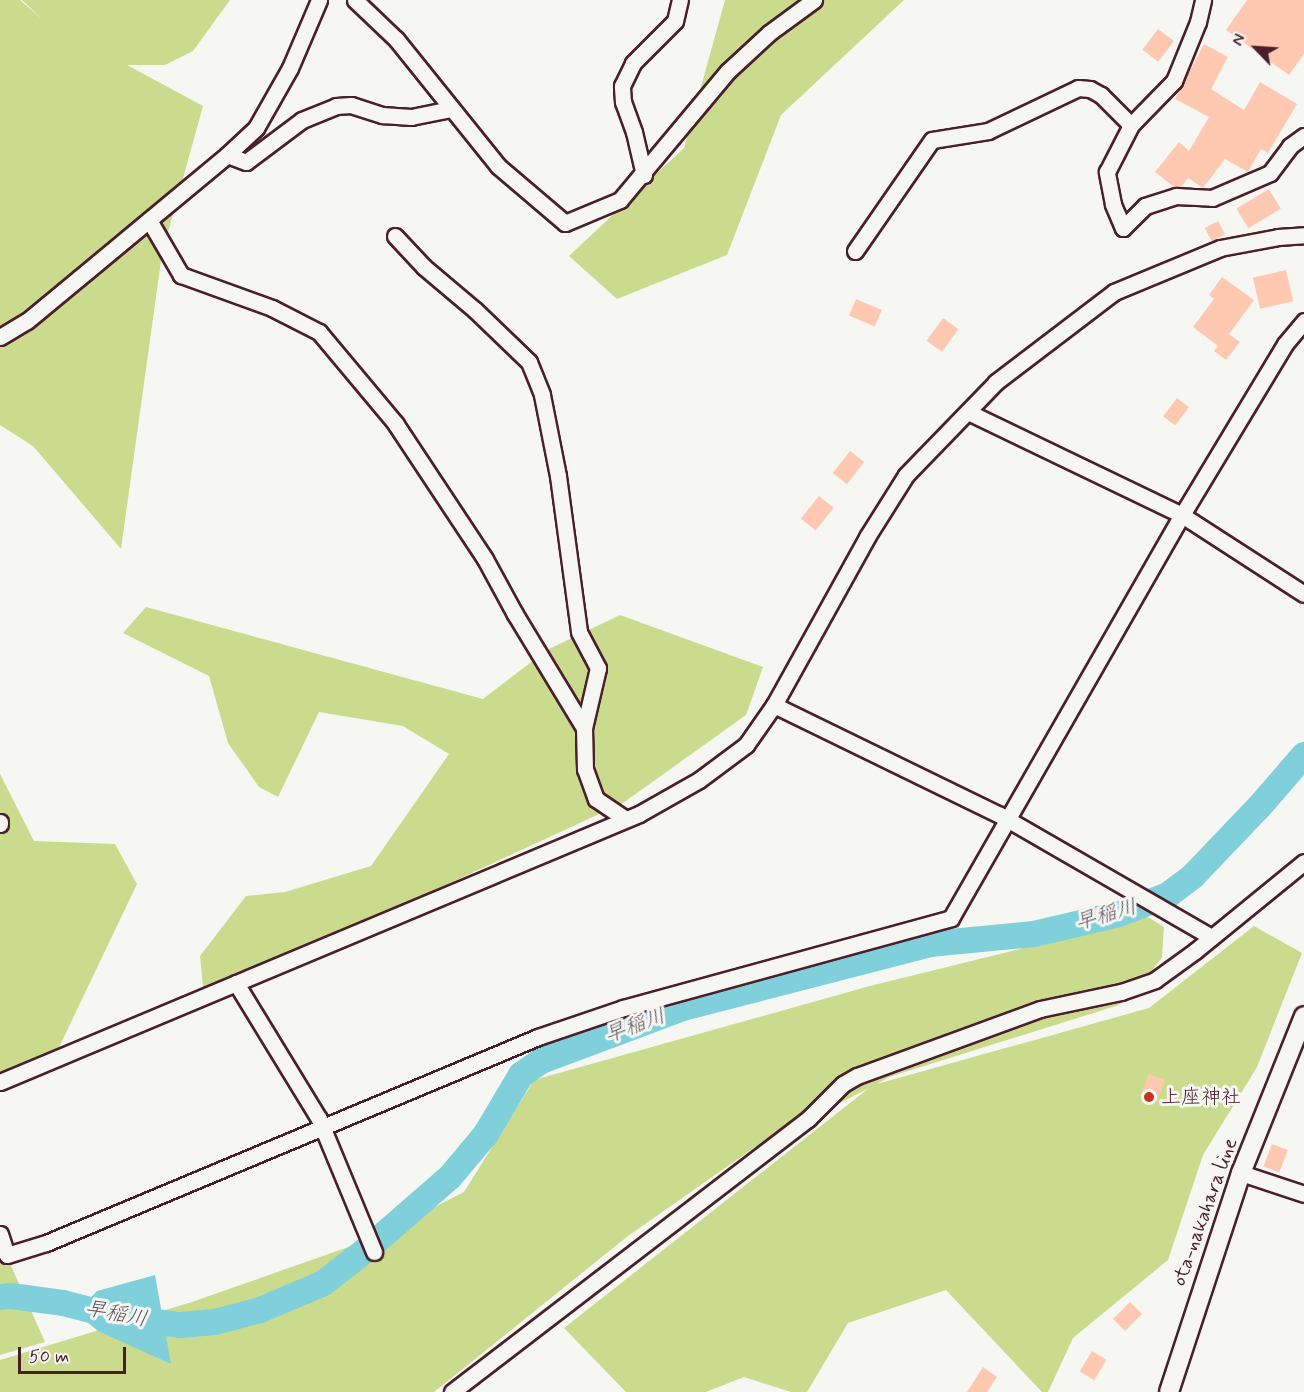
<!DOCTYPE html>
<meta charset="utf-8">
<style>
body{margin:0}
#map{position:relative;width:1304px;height:1392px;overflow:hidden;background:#f6f6f2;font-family:Mynerve,"Klee One",sans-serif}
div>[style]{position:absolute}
.green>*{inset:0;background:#cbdb8e}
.water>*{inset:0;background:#7fd0da}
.river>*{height:26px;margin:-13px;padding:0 13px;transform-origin:13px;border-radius:13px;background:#7fd0da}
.building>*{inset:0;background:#ffc9b1;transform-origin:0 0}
.roads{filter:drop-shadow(2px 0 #4a1f2b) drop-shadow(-2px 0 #4a1f2b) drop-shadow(0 2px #4a1f2b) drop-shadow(0 -2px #4a1f2b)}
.minor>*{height:15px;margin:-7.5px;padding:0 7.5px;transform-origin:7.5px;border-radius:7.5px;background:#f6f6f2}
.major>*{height:18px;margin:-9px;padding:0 9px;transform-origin:9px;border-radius:9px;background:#f6f6f2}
.dots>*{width:16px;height:16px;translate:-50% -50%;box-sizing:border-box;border:3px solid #f6f6f2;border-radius:50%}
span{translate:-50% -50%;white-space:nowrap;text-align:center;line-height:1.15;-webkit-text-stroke:6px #f6f6f2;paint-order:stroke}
.poi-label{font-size:20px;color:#4a1f2b}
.left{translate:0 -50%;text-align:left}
.street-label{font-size:20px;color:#4a1f2b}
.water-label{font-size:21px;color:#5a5460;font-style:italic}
.north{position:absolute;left:1226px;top:18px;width:60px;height:60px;-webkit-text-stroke:4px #f6f6f2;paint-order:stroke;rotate:295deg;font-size:16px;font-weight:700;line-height:24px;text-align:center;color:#4a1f2b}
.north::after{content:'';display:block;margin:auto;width:21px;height:27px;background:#4a1f2b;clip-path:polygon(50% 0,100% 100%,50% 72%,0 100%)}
.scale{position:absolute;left:18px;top:1347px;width:108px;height:27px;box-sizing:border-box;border:3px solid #4a1f2b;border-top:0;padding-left:8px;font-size:18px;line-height:21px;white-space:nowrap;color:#4a1f2b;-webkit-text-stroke:4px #f6f6f2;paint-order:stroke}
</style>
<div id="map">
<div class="green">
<div style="clip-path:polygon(0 0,20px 0,43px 20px,22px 0,230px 0,193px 51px,165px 65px,127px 65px,203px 106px,162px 254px,121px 549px,33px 446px,0 425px)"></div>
<div style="clip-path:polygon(725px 0,904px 0,781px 115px,727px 255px,617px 299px,569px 256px,684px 148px)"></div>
<div style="clip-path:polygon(146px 607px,483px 699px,547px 650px,620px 615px,763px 667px,746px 715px,623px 803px,204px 997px,200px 956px,246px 896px,285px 892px,371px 866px,449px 754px,403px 726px,319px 712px,278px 797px,259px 787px,228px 743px,209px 676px,123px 633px)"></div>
<div style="clip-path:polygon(0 774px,34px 841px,115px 844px,137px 884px,53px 1060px,0 1082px)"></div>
<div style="clip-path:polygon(1127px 904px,1164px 927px,1162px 957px,1145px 981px,1119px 1005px,889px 1077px,877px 1084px,1149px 1008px,1254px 926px,1302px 953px,1257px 1067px,1203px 1155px,1168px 1260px,1073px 1338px,1048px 1392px,1042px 1392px,946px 1290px,848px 1323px,807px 1392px,791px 1392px,744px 1377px,706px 1392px,626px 1392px,564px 1328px,869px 1088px,755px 1147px,628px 1236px,434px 1392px,0 1392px,0 1360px,192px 1302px,374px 1238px,464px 1192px,534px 1080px,870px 986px,1020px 949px)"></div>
<div style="clip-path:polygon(0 1241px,45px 1342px,0 1355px)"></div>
</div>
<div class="water">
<div style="clip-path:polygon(155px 1275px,171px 1364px,98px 1331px,76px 1313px,97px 1291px)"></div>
</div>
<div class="river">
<div style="left:0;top:1297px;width:11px;rotate:-5deg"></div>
<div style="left:11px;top:1296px;width:52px;rotate:7.7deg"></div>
<div style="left:63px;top:1303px;width:57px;rotate:14.3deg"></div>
<div style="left:118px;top:1317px;width:63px;rotate:7.4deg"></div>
<div style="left:180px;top:1325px;width:35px;rotate:-5deg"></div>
<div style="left:215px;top:1322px;width:47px;rotate:-14.9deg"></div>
<div style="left:260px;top:1310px;width:67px;rotate:-22.8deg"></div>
<div style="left:322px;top:1284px;width:56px;rotate:-37.7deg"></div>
<div style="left:366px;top:1250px;width:111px;rotate:-41deg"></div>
<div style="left:450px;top:1177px;width:56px;rotate:-50.1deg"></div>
<div style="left:486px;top:1134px;width:69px;rotate:-59.3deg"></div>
<div style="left:521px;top:1075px;width:24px;rotate:-35deg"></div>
<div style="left:541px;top:1061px;width:152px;rotate:-20.5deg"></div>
<div style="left:683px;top:1008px;width:255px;rotate:-14.5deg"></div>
<div style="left:930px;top:944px;width:104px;rotate:-5.5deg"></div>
<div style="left:1034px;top:934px;width:87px;rotate:-13.2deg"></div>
<div style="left:1119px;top:914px;width:53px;rotate:-21.2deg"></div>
<div style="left:1168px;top:895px;width:31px;rotate:-37deg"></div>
<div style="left:1193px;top:876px;width:95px;rotate:-46.3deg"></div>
<div style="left:1259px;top:807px;width:69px;rotate:-49.1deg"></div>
</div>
<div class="building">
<div style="clip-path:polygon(1247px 0,1304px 0,1304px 54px,1289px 75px,1226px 30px)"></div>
<div style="left:1158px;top:29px;width:20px;height:26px;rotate:37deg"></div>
<div style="clip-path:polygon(1204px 44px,1228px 57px,1211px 89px,1244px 110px,1260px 82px,1297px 104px,1268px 153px,1261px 149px,1248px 172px,1225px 159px,1203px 188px,1188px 178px,1181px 187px,1174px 187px,1155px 172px,1179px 142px,1189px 151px,1209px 117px,1175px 99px)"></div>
<div style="left:1269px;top:189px;width:23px;height:38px;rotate:59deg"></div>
<div style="left:1218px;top:221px;width:15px;height:15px;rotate:62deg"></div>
<div style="left:1286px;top:270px;width:32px;height:34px;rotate:77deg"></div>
<div style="clip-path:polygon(1222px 277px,1254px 300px,1229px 334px,1240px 342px,1226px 360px,1214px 351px,1218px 346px,1193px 327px,1214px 299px,1209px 295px)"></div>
<div style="left:856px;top:299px;width:28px;height:18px;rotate:23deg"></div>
<div style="left:943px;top:318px;width:19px;height:28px;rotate:36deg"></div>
<div style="left:1177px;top:398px;width:15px;height:23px;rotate:37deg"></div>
<div style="left:850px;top:451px;width:18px;height:28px;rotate:38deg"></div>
<div style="left:819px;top:496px;width:19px;height:29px;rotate:39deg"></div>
<div style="left:1149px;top:1074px;width:17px;height:24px;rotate:21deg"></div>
<div style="left:1272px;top:1144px;width:17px;height:24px;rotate:21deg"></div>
<div style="left:1130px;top:1302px;width:17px;height:24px;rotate:45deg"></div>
<div style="left:1092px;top:1351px;width:17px;height:24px;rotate:31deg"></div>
<div style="clip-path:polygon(983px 1367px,997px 1377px,987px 1392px,967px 1392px)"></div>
</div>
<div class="roads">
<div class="minor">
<div style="left:355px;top:0;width:57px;rotate:43.6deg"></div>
<div style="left:396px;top:39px;width:163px;rotate:51.2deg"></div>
<div style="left:498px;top:166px;width:88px;rotate:40.4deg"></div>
<div style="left:565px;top:223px;width:60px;rotate:-22.7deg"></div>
<div style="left:620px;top:200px;width:168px;rotate:-50.1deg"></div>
<div style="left:728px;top:71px;width:56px;rotate:-42.8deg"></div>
<div style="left:769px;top:33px;width:56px;rotate:-36.3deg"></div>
<div style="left:227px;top:155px;width:20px;rotate:20deg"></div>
<div style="left:246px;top:162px;width:70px;rotate:-36.9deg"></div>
<div style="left:302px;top:120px;width:37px;rotate:-22deg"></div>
<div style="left:336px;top:106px;width:15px;rotate:-4deg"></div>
<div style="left:351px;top:105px;width:33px;rotate:18deg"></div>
<div style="left:382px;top:115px;width:29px;rotate:4deg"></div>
<div style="left:411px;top:117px;width:41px;rotate:-11.3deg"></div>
<div style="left:644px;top:175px;width:44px;rotate:-103.1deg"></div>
<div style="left:634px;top:132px;width:32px;rotate:-110deg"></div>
<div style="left:623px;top:102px;width:16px;rotate:-94deg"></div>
<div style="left:622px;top:86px;width:25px;rotate:-64deg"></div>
<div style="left:633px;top:63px;width:59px;rotate:-45deg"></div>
<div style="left:675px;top:21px;width:22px;rotate:-77deg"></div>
<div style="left:149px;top:220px;width:64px;rotate:59.8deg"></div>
<div style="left:181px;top:275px;width:97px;rotate:19.9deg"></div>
<div style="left:272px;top:308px;width:53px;rotate:27.1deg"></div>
<div style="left:319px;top:332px;width:119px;rotate:50.1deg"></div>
<div style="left:395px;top:423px;width:163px;rotate:56.5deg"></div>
<div style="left:485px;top:559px;width:63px;rotate:61.4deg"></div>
<div style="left:515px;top:614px;width:133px;rotate:58.8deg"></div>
<div style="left:1123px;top:228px;width:26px;rotate:-113deg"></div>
<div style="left:1113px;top:204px;width:33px;rotate:-101deg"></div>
<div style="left:1107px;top:172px;width:53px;rotate:-62.9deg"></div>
<div style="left:1131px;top:125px;width:62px;rotate:-45.7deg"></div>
<div style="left:1174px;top:81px;width:64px;rotate:-67.9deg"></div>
<div style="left:1198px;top:22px;width:23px;rotate:-77deg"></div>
<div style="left:1123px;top:228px;width:31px;rotate:-45deg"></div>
<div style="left:1145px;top:206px;width:33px;rotate:-18deg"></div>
<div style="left:1176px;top:196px;width:36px;rotate:3deg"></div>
<div style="left:1212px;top:198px;width:63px;rotate:-23.3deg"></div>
<div style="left:1270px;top:173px;width:34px;rotate:-53deg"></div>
<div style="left:1290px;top:146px;width:17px;rotate:-36deg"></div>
<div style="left:395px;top:236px;width:42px;rotate:46.9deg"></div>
<div style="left:424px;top:267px;width:67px;rotate:40.1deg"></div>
<div style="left:475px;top:310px;width:75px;rotate:43.9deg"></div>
<div style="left:529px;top:362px;width:35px;rotate:68deg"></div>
<div style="left:542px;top:395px;width:83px;rotate:78.8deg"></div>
<div style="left:558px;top:476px;width:157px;rotate:82.3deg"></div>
<div style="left:579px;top:632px;width:41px;rotate:62.2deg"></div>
<div style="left:598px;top:668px;width:62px;rotate:103.1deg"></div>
<div style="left:584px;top:728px;width:41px;rotate:88.6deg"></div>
<div style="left:585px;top:769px;width:32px;rotate:70deg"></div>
<div style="left:596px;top:799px;width:34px;rotate:34deg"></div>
<div style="left:855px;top:251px;width:135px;rotate:-55.3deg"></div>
<div style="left:932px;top:140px;width:57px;rotate:-9.1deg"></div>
<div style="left:988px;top:131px;width:100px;rotate:-25.5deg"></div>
<div style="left:1078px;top:88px;width:12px;rotate:5deg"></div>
<div style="left:1090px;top:89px;width:13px;rotate:29deg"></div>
<div style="left:1101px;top:95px;width:42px;rotate:45deg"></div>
<div style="left:0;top:337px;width:31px;rotate:-31deg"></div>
<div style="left:27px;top:321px;width:67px;rotate:-39.6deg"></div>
<div style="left:79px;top:278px;width:192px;rotate:-39.7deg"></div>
<div style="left:227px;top:155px;width:40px;rotate:-43deg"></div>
<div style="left:256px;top:128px;width:69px;rotate:-60.5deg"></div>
<div style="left:290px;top:68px;width:74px;rotate:-66.9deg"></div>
<div style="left:968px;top:412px;width:237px;rotate:25.7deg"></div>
<div style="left:1182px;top:515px;width:145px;rotate:32.9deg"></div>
<div style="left:774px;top:705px;width:251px;rotate:26deg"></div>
<div style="left:1000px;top:815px;width:244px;rotate:30deg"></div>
<div style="left:0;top:822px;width:2px;rotate:90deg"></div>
<div style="left:236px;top:983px;width:159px;rotate:58.6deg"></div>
<div style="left:319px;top:1119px;width:144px;rotate:67.5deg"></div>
<div style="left:0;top:1082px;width:693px;rotate:-22.75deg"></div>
<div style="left:639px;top:814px;width:69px;rotate:-29.5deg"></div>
<div style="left:699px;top:780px;width:59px;rotate:-36.7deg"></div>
<div style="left:746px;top:745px;width:49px;rotate:-55deg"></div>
<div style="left:774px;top:705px;width:192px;rotate:-61deg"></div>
<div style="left:867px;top:537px;width:73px;rotate:-57.8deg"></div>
<div style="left:906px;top:475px;width:129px;rotate:-45.9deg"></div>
<div style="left:996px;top:382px;width:148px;rotate:-37.3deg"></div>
<div style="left:1114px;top:292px;width:115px;rotate:-22.5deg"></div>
<div style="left:1220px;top:248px;width:59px;rotate:-10.7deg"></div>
<div style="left:1278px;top:237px;width:26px;rotate:-4deg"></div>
<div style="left:1241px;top:1173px;width:66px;rotate:18.4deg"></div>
<div style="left:0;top:1234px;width:22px;rotate:72deg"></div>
<div style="left:7px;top:1255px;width:41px;rotate:-17.1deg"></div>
<div style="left:46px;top:1243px;width:533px;rotate:-22.72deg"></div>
<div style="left:538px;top:1037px;width:90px;rotate:-18.8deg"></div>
<div style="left:623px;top:1008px;width:340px;rotate:-15.3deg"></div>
<div style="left:951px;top:918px;width:465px;rotate:-60.2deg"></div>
<div style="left:1182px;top:515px;width:200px;rotate:-58.9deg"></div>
<div style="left:1285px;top:344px;width:30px;rotate:-50deg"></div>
<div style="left:452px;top:1392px;width:449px;rotate:-37.5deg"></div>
<div style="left:808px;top:1119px;width:49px;rotate:-45deg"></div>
<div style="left:843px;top:1084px;width:16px;rotate:-30deg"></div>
<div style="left:857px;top:1076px;width:195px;rotate:-20.1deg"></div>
<div style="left:1040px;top:1009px;width:83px;rotate:-11.9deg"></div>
<div style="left:1121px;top:992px;width:36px;rotate:-19deg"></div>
<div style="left:1155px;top:980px;width:49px;rotate:-35.9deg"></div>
<div style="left:1195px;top:951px;width:141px;rotate:-39.2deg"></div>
</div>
<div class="major">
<div style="left:1169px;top:1392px;width:231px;rotate:-71.8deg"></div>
<div style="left:1241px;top:1173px;width:169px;rotate:-68.1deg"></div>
</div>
</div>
<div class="dots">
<div style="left:1149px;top:1097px;background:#c8321e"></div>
</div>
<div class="poi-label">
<span class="left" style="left:1161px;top:1097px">上座神社</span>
</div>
<div class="street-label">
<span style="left:1205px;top:1212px;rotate:-70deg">ota-nakahara line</span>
</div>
<div class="water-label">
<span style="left:1106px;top:915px;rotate:-16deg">早稲川</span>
<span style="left:635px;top:1026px;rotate:-20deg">早稲川</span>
<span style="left:116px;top:1314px;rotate:11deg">早稲川</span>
</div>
<div class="north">N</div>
<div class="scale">50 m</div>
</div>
